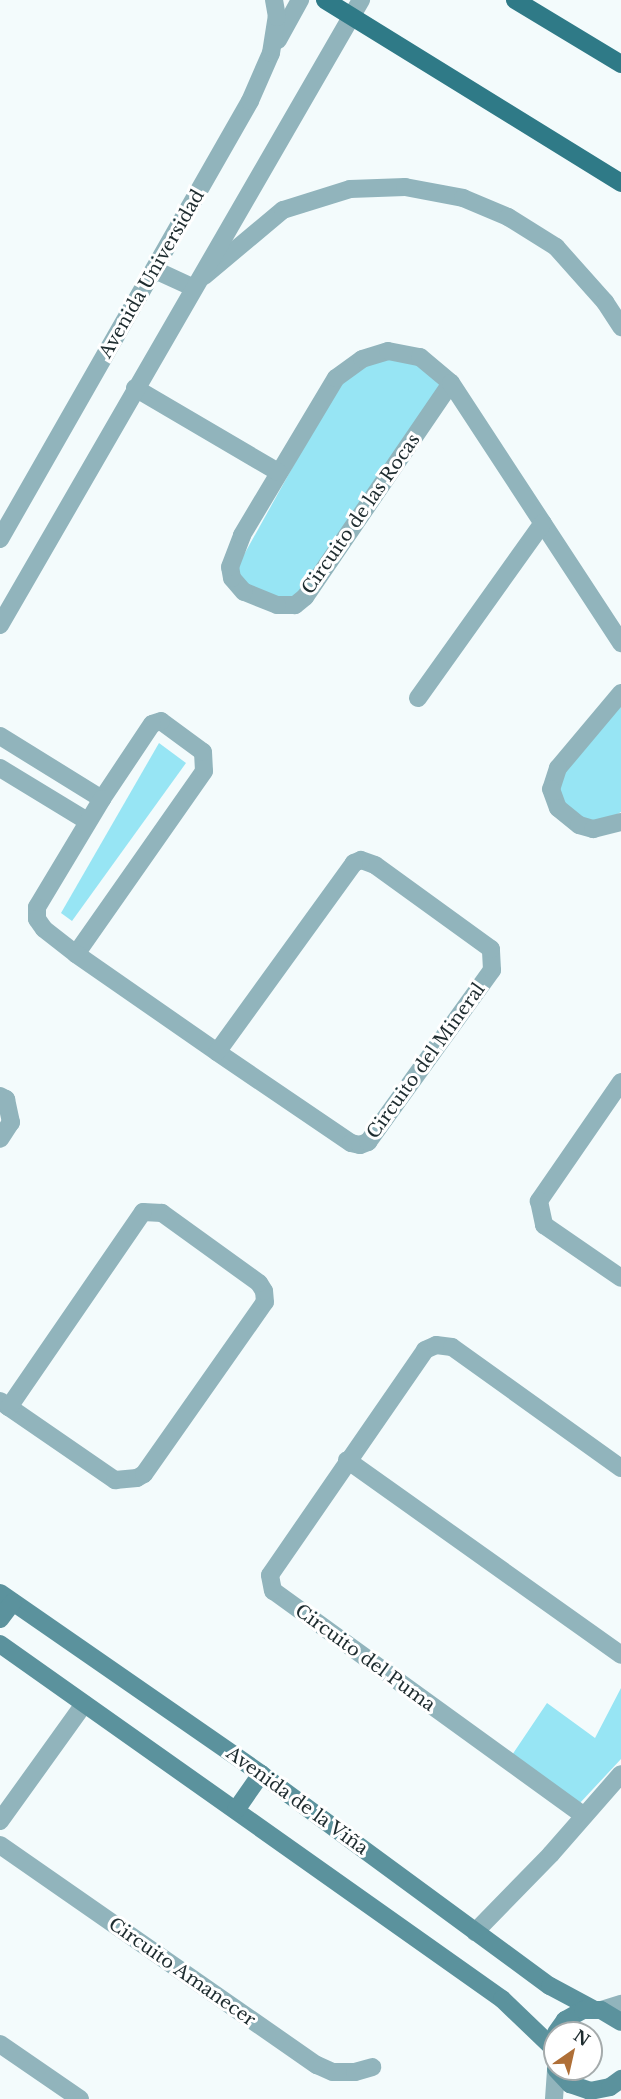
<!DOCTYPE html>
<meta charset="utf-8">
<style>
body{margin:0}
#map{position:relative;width:621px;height:2099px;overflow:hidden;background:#f3fbfc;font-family:"Libre Baskerville",serif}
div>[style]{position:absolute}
.green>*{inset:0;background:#97e5f4}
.street>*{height:18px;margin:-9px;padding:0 9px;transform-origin:9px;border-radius:9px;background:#91b4bc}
.secondary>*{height:18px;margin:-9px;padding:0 9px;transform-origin:9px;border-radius:9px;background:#5b929d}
.primary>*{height:18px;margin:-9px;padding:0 9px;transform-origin:9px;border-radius:9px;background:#2f7a87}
span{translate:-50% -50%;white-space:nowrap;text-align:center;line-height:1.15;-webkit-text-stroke:6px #fff;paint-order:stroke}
.street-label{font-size:18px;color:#1e2c2f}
.north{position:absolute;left:543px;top:2021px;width:60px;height:60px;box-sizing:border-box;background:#fff;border:2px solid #a5abac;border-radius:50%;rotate:34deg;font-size:16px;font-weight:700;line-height:24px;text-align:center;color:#1e2c2f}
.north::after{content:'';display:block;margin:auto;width:21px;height:27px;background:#af6f37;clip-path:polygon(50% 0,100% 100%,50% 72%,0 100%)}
</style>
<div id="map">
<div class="green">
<div style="clip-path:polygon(385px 356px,420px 361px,442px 385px,302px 595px,284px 602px,248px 590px,236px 569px,340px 382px)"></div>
<div style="clip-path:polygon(621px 704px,621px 812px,603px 822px,578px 821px,559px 799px,558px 774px)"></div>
<div style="clip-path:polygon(159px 743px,186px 763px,72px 921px,61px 913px)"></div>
<div style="clip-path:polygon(621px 1688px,621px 1759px,579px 1804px,508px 1761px,547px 1703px,595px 1738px)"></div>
</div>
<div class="street">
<div style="left:278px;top:40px;width:46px;rotate:-61.2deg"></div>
<div style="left:155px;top:270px;width:41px;rotate:24.7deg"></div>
<div style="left:204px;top:276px;width:103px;rotate:-39.9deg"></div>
<div style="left:283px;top:210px;width:70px;rotate:-17.4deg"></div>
<div style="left:350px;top:189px;width:55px;rotate:-2.1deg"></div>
<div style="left:405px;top:187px;width:59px;rotate:10.7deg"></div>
<div style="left:463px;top:198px;width:49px;rotate:22.9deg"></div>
<div style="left:508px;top:217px;width:57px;rotate:32deg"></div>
<div style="left:556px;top:247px;width:74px;rotate:48.3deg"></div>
<div style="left:605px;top:302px;width:30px;rotate:57deg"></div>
<div style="left:451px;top:383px;width:259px;rotate:124.3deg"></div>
<div style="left:305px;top:597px;width:13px;rotate:141deg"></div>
<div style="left:295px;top:605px;width:18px;rotate:180deg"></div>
<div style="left:277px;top:605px;width:35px;rotate:-158deg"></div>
<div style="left:244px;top:592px;width:18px;rotate:-131deg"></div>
<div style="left:232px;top:578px;width:11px;rotate:-100deg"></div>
<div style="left:230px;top:567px;width:34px;rotate:-69deg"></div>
<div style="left:242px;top:535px;width:183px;rotate:-59.1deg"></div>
<div style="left:336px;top:378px;width:32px;rotate:-36deg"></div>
<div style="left:362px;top:359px;width:27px;rotate:-17deg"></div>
<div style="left:388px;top:351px;width:33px;rotate:11deg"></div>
<div style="left:420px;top:357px;width:40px;rotate:40deg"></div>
<div style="left:451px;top:383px;width:311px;rotate:56.8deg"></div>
<div style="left:135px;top:388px;width:166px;rotate:30.4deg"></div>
<div style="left:0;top:539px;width:504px;rotate:-60.28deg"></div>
<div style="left:250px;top:101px;width:52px;rotate:-66.4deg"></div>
<div style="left:271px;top:53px;width:36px;rotate:-81deg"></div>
<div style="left:277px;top:17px;width:17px;rotate:-100deg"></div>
<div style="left:0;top:625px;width:722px;rotate:-59.99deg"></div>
<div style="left:621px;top:693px;width:98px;rotate:130deg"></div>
<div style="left:558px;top:768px;width:22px;rotate:108deg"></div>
<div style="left:551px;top:789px;width:20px;rotate:70deg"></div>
<div style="left:558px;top:808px;width:27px;rotate:39deg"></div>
<div style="left:579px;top:825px;width:15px;rotate:16deg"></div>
<div style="left:593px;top:829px;width:29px;rotate:-14deg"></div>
<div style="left:418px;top:698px;width:215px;rotate:-54.5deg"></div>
<div style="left:0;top:736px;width:120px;rotate:31.7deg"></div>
<div style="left:0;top:768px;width:102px;rotate:31.3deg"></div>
<div style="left:76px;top:954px;width:223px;rotate:-55deg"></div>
<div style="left:204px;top:771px;width:19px;rotate:-93deg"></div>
<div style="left:203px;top:752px;width:52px;rotate:-143.6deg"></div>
<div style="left:161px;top:721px;width:9px;rotate:162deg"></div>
<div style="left:152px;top:724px;width:90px;rotate:123.7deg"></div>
<div style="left:102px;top:799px;width:126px;rotate:121deg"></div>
<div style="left:37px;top:907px;width:12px;rotate:90deg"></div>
<div style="left:37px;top:919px;width:12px;rotate:55deg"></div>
<div style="left:44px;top:929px;width:41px;rotate:38deg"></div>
<div style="left:76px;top:954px;width:172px;rotate:34.8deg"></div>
<div style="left:217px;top:1052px;width:162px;rotate:34.2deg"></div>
<div style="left:351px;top:1143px;width:9px;rotate:13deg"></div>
<div style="left:360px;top:1145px;width:9px;rotate:-21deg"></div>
<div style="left:368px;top:1142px;width:212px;rotate:-54.2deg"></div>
<div style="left:492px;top:970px;width:21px;rotate:-93deg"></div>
<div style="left:491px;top:949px;width:143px;rotate:-144.1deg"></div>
<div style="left:375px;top:865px;width:15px;rotate:-160deg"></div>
<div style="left:361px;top:860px;width:8px;rotate:157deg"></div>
<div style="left:354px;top:863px;width:233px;rotate:125.9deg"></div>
<div style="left:621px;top:1082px;width:145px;rotate:124.6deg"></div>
<div style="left:539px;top:1201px;width:25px;rotate:78deg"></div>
<div style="left:544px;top:1225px;width:93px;rotate:34.5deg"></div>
<div style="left:0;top:1096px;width:7px;rotate:27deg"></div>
<div style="left:6px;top:1099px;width:24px;rotate:78deg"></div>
<div style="left:11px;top:1122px;width:20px;rotate:123deg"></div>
<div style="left:0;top:1401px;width:140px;rotate:34.5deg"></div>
<div style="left:115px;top:1480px;width:22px;rotate:-5deg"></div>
<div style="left:137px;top:1478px;width:8px;rotate:-30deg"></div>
<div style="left:144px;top:1474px;width:210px;rotate:-54.9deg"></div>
<div style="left:265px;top:1302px;width:11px;rotate:-95deg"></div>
<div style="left:264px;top:1291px;width:9px;rotate:-122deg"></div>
<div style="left:259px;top:1283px;width:120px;rotate:-144.2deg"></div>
<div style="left:162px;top:1213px;width:19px;rotate:-177deg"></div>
<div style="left:143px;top:1212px;width:237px;rotate:124.5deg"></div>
<div style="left:347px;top:1460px;width:336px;rotate:35.4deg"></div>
<div style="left:583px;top:1815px;width:382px;rotate:-144.1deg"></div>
<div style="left:273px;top:1591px;width:16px;rotate:-101deg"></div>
<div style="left:270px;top:1575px;width:273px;rotate:-55.4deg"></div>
<div style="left:425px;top:1350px;width:12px;rotate:-24deg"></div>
<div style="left:436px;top:1345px;width:16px;rotate:7deg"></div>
<div style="left:452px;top:1347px;width:208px;rotate:35.6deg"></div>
<div style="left:0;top:1821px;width:144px;rotate:-54.3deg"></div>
<div style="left:0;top:1845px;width:386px;rotate:34.8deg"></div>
<div style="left:317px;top:2065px;width:17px;rotate:24deg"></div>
<div style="left:333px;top:2072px;width:22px"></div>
<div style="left:355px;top:2072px;width:18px;rotate:-16deg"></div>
<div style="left:475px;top:1932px;width:109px;rotate:-45.7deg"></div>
<div style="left:551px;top:1854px;width:106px;rotate:-48.8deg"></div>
<div style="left:601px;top:2010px;width:21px;rotate:-17deg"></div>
<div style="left:0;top:2044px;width:97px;rotate:34.5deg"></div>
<div style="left:554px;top:2099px;width:30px;rotate:-86deg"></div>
</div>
<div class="secondary">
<div style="left:0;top:1593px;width:318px;rotate:34.7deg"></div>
<div style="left:261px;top:1774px;width:358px;rotate:36.3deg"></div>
<div style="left:550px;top:1986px;width:49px;rotate:28.1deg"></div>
<div style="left:0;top:1619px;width:21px;rotate:-53deg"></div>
<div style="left:0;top:1644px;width:615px;rotate:35.27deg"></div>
<div style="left:502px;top:1999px;width:69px;rotate:43.8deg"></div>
<div style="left:236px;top:1810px;width:44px;rotate:-55.2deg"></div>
<div style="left:556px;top:2033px;width:16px;rotate:-55deg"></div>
<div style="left:565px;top:2020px;width:21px;rotate:-29deg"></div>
<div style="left:583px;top:2010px;width:18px"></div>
<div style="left:601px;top:2010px;width:23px;rotate:31deg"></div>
<div style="left:556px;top:2069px;width:21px;rotate:47deg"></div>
<div style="left:570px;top:2084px;width:21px;rotate:19deg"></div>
<div style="left:590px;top:2091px;width:20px;rotate:-11deg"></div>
<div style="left:610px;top:2087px;width:14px;rotate:-36deg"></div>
</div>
<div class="primary">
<div style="left:325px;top:0;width:348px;rotate:31.7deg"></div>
<div style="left:515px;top:0;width:124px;rotate:31.1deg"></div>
</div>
<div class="street-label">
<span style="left:152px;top:274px;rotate:-60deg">Avenida Universidad</span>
<span style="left:361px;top:514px;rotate:-55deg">Circuito de las Rocas</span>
<span style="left:426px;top:1061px;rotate:-54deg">Circuito del Mineral</span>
<span style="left:365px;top:1658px;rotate:36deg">Circuito del Puma</span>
<span style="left:297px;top:1801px;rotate:36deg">Avenida de la Viña</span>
<span style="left:182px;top:1972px;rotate:35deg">Circuito Amanecer</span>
</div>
<div class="north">N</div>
</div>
